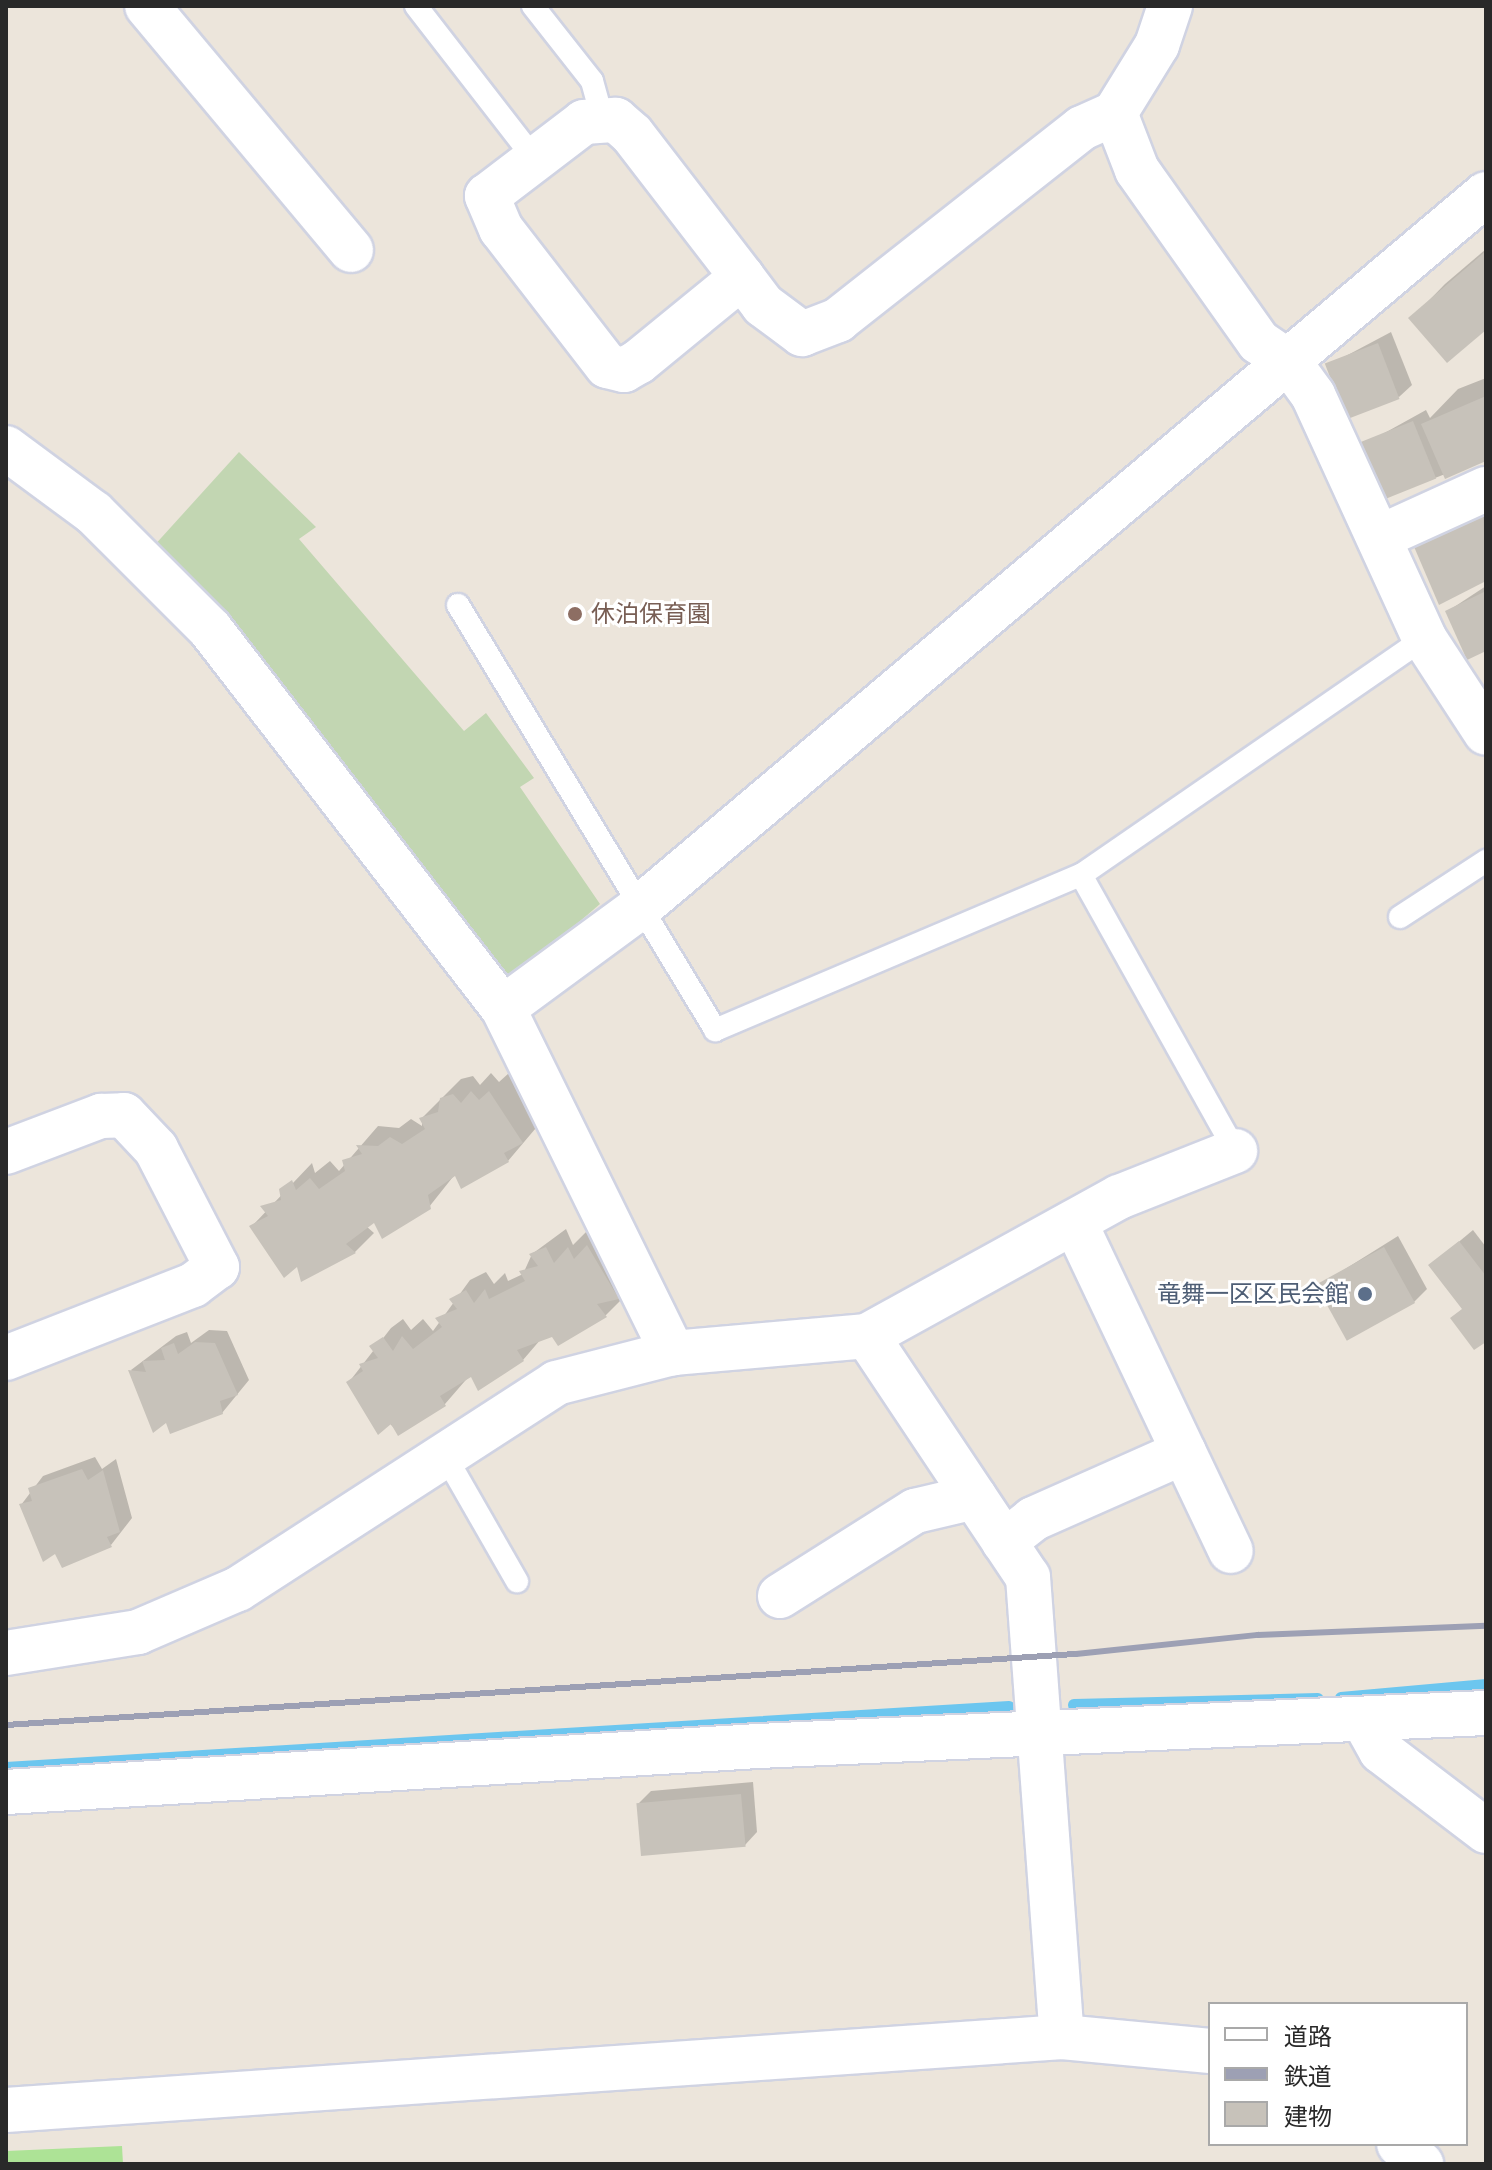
<!DOCTYPE html>
<meta charset="utf-8">
<style>
body{margin:0}
#map{position:relative;width:1492px;height:2170px;overflow:hidden;background:#ece5db;font-family:"Public Sans","Noto Sans JP",sans-serif}
div>[style]{position:absolute}
.green>*{inset:0;background:#ade396}
.cemetery>*{inset:0;background:#c2d6b2}
.shadow>*{inset:0;background:#0003}
.stream>*{height:12px;margin:-6px;padding:0 6px;transform-origin:6px;border-radius:6px;background:#6cc6ef}
.building>*{inset:0;background:#c7c2ba;transform-origin:0 0}
.roads{filter:drop-shadow(2px 0 #d0d3e2) drop-shadow(-2px 0 #d0d3e2) drop-shadow(0 2px #d0d3e2) drop-shadow(0 -2px #d0d3e2)}
.service>*{height:22px;margin:-11px;padding:0 11px;transform-origin:11px;border-radius:11px;background:#fff}
.minor>*{height:44px;margin:-22px;padding:0 22px;transform-origin:22px;border-radius:22px;background:#fff}
.tertiary>*{height:44px;margin:-22px;padding:0 22px;transform-origin:22px;border-radius:22px;background:#fff}
.rail>*{height:6px;margin:-3px;padding:0 3px;transform-origin:3px;border-radius:3px;background:#9da0b4}
.dots>*{width:22px;height:22px;translate:-50% -50%;box-sizing:border-box;border:4px solid #fff;border-radius:50%}
span{translate:-50% -50%;white-space:nowrap;text-align:center;line-height:1.15;-webkit-text-stroke:6px #fff;paint-order:stroke}
.education-label{font-size:24px;color:#785e54}
.left{translate:0 -50%;text-align:left}
.service-label{font-size:24px;color:#4e5e75}
.right{translate:-100% -50%;text-align:right}
.frame{position:absolute;inset:0;border:8px solid #292929;pointer-events:none}
.legend{position:absolute;left:1208px;top:2002px;width:260px;height:144px;box-sizing:border-box;background:#fff;border:2px solid #a9a9a9;margin:0;padding:10px 14px;list-style:none;font-size:24px;color:#292929}
.legend li{display:flex;align-items:center;gap:16px;height:40px}
.legend b{width:40px;border:2px solid #a9a9a9}
</style>
<div id="map">
<div class="green">
<div style="clip-path:polygon(122px 2146px,123px 2164px,6px 2164px,6px 2151px)"></div>
</div>
<div class="cemetery">
<div style="clip-path:polygon(239px 452px,316px 527px,299px 539px,464px 731px,486px 713px,534px 778px,520px 787px,600px 904px,508px 983px,152px 548px)"></div>
</div>
<div class="shadow">
<div style="clip-path:polygon(1486px 249px,1486px 327px,1411px 319px,1445px 284px)"></div>
<div style="clip-path:polygon(1391px 332px,1412px 385px,1399px 397px,1327px 366px)"></div>
<div style="clip-path:polygon(1486px 378px,1486px 458px,1435px 478px,1361px 446px,1426px 410px,1430px 418px,1458px 389px)"></div>
<div style="clip-path:polygon(1486px 501px,1486px 579px,1440px 602px)"></div>
<div style="clip-path:polygon(1486px 586px,1486px 649px,1448px 611px)"></div>
<div style="clip-path:polygon(491px 1073px,499px 1082px,509px 1073px,541px 1122px,508px 1161px,461px 1186px,456px 1173px,429px 1207px,375px 1219px,366px 1226px,374px 1233px,355px 1252px,303px 1280px,298px 1263px,252px 1226px,312px 1163px,315px 1173px,330px 1161px,339px 1171px,378px 1126px,399px 1128px,411px 1119px,422px 1126px,422px 1118px,461px 1079px,473px 1076px,480px 1085px)"></div>
<div style="clip-path:polygon(566px 1229px,573px 1245px,588px 1230px,625px 1296px,606px 1315px,558px 1344px,553px 1334px,541px 1339px,523px 1360px,471px 1374px,445px 1404px,399px 1433px,349px 1382px,391px 1328px,403px 1319px,411px 1330px,423px 1319px,433px 1331px,470px 1280px,486px 1272px,494px 1284px,505px 1273px,508px 1281px,523px 1274px,532px 1254px)"></div>
<div style="clip-path:polygon(1473px 1230px,1486px 1247px,1486px 1341px,1431px 1265px)"></div>
<div style="clip-path:polygon(1398px 1236px,1427px 1289px,1414px 1302px,1318px 1286px)"></div>
<div style="clip-path:polygon(209px 1330px,227px 1331px,249px 1380px,222px 1413px,167px 1420px,131px 1370px,176px 1336px,187px 1332px,191px 1343px)"></div>
<div style="clip-path:polygon(95px 1457px,102px 1469px,116px 1459px,132px 1518px,111px 1545px,21px 1505px,43px 1476px)"></div>
<div style="clip-path:polygon(753px 1782px,757px 1832px,745px 1845px,638px 1804px,651px 1791px)"></div>
</div>
<div class="stream">
<div style="left:1341px;top:1698px;width:146px;rotate:-5.1deg"></div>
<div style="left:1074px;top:1705px;width:244px;rotate:-1.4deg"></div>
<div style="left:6px;top:1768px;width:1005px;rotate:-3.48deg"></div>
</div>
<div class="building">
<div style="clip-path:polygon(1486px 251px,1486px 330px,1447px 363px,1408px 318px)"></div>
<div style="left:1378px;top:343px;width:60px;height:57px;rotate:69deg"></div>
<div style="clip-path:polygon(1486px 396px,1486px 461px,1445px 479px,1421px 424px)"></div>
<div style="left:1413px;top:421px;width:62px;height:59px;rotate:68deg"></div>
<div style="clip-path:polygon(1483px 508px,1486px 581px,1439px 605px,1412px 542px)"></div>
<div style="clip-path:polygon(1486px 591px,1486px 651px,1467px 660px,1445px 611px)"></div>
<div style="clip-path:polygon(471px 1091px,479px 1100px,489px 1091px,523px 1143px,504px 1153px,509px 1162px,461px 1189px,455px 1176px,428px 1195px,431px 1209px,382px 1239px,374px 1223px,346px 1244px,356px 1253px,301px 1282px,297px 1267px,284px 1278px,249px 1226px,268px 1216px,260px 1206px,281px 1200px,279px 1189px,292px 1180px,296px 1190px,310px 1178px,319px 1189px,345px 1171px,342px 1160px,362px 1154px,356px 1145px,378px 1146px,390px 1137px,402px 1144px,425px 1129px,419px 1118px,438px 1112px,440px 1098px,453px 1094px,461px 1103px)"></div>
<div style="clip-path:polygon(1459px 1241px,1486px 1276px,1486px 1342px,1474px 1350px,1450px 1318px,1462px 1309px,1428px 1265px)"></div>
<div style="clip-path:polygon(587px 1245px,619px 1299px,597px 1304px,607px 1317px,558px 1346px,552px 1337px,517px 1350px,524px 1361px,478px 1391px,471px 1377px,440px 1396px,446px 1406px,398px 1436px,391px 1424px,378px 1435px,346px 1382px,363px 1371px,359px 1364px,378px 1358px,369px 1346px,383px 1337px,393px 1351px,402px 1336px,413px 1349px,442px 1327px,435px 1318px,457px 1309px,449px 1299px,466px 1290px,474px 1303px,485px 1289px,489px 1299px,525px 1281px,519px 1271px,538px 1266px,529px 1254px,546px 1247px,554px 1263px,568px 1247px,574px 1259px)"></div>
<div style="left:1384px;top:1247px;width:64px;height:78px;rotate:61deg"></div>
<div style="clip-path:polygon(195px 1342px,215px 1343px,238px 1395px,220px 1401px,223px 1414px,170px 1434px,166px 1423px,153px 1433px,128px 1370px,146px 1372px,142px 1361px,165px 1360px,161px 1348px,174px 1343px,178px 1354px)"></div>
<div style="clip-path:polygon(82px 1469px,88px 1480px,103px 1470px,120px 1532px,107px 1537px,112px 1547px,62px 1568px,55px 1554px,43px 1562px,19px 1504px,32px 1501px,28px 1488px)"></div>
<div style="left:741px;top:1794px;width:53px;height:105px;rotate:85deg"></div>
</div>
<div class="roads">
<div class="service">
<div style="left:416px;top:6px;width:191px;rotate:52.2deg"></div>
<div style="left:533px;top:6px;width:95px;rotate:51.8deg"></div>
<div style="left:592px;top:81px;width:41px;rotate:74.6deg"></div>
<div style="left:458px;top:605px;width:497px;rotate:58.8deg"></div>
<div style="left:715px;top:1030px;width:397px;rotate:-23deg"></div>
<div style="left:1081px;top:875px;width:417px;rotate:-34.6deg"></div>
<div style="left:1081px;top:875px;width:316px;rotate:60.8deg"></div>
<div style="left:1400px;top:917px;width:103px;rotate:-33.1deg"></div>
<div style="left:447px;top:1459px;width:141px;rotate:60.2deg"></div>
</div>
<div class="minor">
<div style="left:147px;top:6px;width:318px;rotate:50.1deg"></div>
<div style="left:1170px;top:6px;width:41px;rotate:108.4deg"></div>
<div style="left:1157px;top:45px;width:80px;rotate:121.7deg"></div>
<div style="left:1115px;top:113px;width:61px;rotate:68.9deg"></div>
<div style="left:1137px;top:170px;width:211px;rotate:54.7deg"></div>
<div style="left:1259px;top:342px;width:36px;rotate:34deg"></div>
<div style="left:1289px;top:362px;width:41px;rotate:54deg"></div>
<div style="left:1313px;top:395px;width:267px;rotate:65.4deg"></div>
<div style="left:1424px;top:638px;width:113px;rotate:56.9deg"></div>
<div style="left:742px;top:277px;width:134px;rotate:140.7deg"></div>
<div style="left:638px;top:362px;width:16px;rotate:150deg"></div>
<div style="left:624px;top:370px;width:17px;rotate:-167deg"></div>
<div style="left:607px;top:366px;width:173px;rotate:-127.7deg"></div>
<div style="left:501px;top:229px;width:36px;rotate:-113deg"></div>
<div style="left:487px;top:196px;width:122px;rotate:-37.3deg"></div>
<div style="left:584px;top:122px;width:32px;rotate:-4deg"></div>
<div style="left:616px;top:120px;width:21px;rotate:41deg"></div>
<div style="left:632px;top:134px;width:180px;rotate:52.4deg"></div>
<div style="left:742px;top:277px;width:35px;rotate:53deg"></div>
<div style="left:763px;top:305px;width:49px;rotate:36.6deg"></div>
<div style="left:802px;top:334px;width:39px;rotate:-21deg"></div>
<div style="left:838px;top:320px;width:310px;rotate:-38.2deg"></div>
<div style="left:1082px;top:128px;width:36px;rotate:-24deg"></div>
<div style="left:6px;top:448px;width:109px;rotate:36.5deg"></div>
<div style="left:94px;top:513px;width:164px;rotate:45deg"></div>
<div style="left:210px;top:629px;width:479px;rotate:52.3deg"></div>
<div style="left:503px;top:1008px;width:385px;rotate:63.8deg"></div>
<div style="left:1380px;top:537px;width:116px;rotate:-24.4deg"></div>
<div style="left:503px;top:1008px;width:167px;rotate:-36.3deg"></div>
<div style="left:638px;top:909px;width:1109px;rotate:-40.14deg"></div>
<div style="left:6px;top:1152px;width:102px;rotate:-20.8deg"></div>
<div style="left:101px;top:1116px;width:23px;rotate:-2deg"></div>
<div style="left:124px;top:1115px;width:47px;rotate:46.7deg"></div>
<div style="left:156px;top:1149px;width:133px;rotate:62.7deg"></div>
<div style="left:217px;top:1267px;width:30px;rotate:143deg"></div>
<div style="left:193px;top:1285px;width:201px;rotate:158.7deg"></div>
<div style="left:1075px;top:1223px;width:363px;rotate:64.6deg"></div>
<div style="left:867px;top:1336px;width:290px;rotate:56.3deg"></div>
<div style="left:1028px;top:1577px;width:461px;rotate:85.8deg"></div>
<div style="left:1004px;top:1542px;width:37px;rotate:-38deg"></div>
<div style="left:1033px;top:1519px;width:165px;rotate:-23.9deg"></div>
<div style="left:780px;top:1596px;width:160px;rotate:-32.2deg"></div>
<div style="left:915px;top:1511px;width:61px;rotate:-13.3deg"></div>
<div style="left:6px;top:1653px;width:134px;rotate:-9deg"></div>
<div style="left:138px;top:1632px;width:109px;rotate:-23.3deg"></div>
<div style="left:238px;top:1589px;width:379px;rotate:-32.9deg"></div>
<div style="left:556px;top:1383px;width:121px;rotate:-14.4deg"></div>
<div style="left:673px;top:1353px;width:195px;rotate:-5deg"></div>
<div style="left:867px;top:1336px;width:288px;rotate:-28.9deg"></div>
<div style="left:1119px;top:1197px;width:125px;rotate:-21.6deg"></div>
<div style="left:1366px;top:1724px;width:31px;rotate:61deg"></div>
<div style="left:1381px;top:1751px;width:132px;rotate:37.3deg"></div>
<div style="left:6px;top:1792px;width:754px;rotate:-3.5deg"></div>
<div style="left:759px;top:1746px;width:728px;rotate:-2.6deg"></div>
</div>
<div class="tertiary">
<div style="left:6px;top:2110px;width:1059px;rotate:-3.95deg"></div>
<div style="left:1062px;top:2037px;width:149px;rotate:5.4deg"></div>
<div style="left:1399px;top:2144px;width:30px;rotate:42deg"></div>
</div>
</div>
<div class="rail">
<div style="left:6px;top:1725px;width:1072px;rotate:-3.8deg"></div>
<div style="left:1076px;top:1654px;width:183px;rotate:-6deg"></div>
<div style="left:1258px;top:1635px;width:228px;rotate:-2.3deg"></div>
</div>
<div class="dots">
<div style="left:575px;top:614px;background:#8d6e63"></div>
<div style="left:1365px;top:1294px;background:#5c6f8a"></div>
</div>
<div class="education-label">
<span class="left" style="left:591px;top:614px">休泊保育園</span>
</div>
<div class="service-label">
<span class="right" style="left:1349px;top:1294px">竜舞一区区民会館</span>
</div>
<div class="frame"></div>
<ul class="legend">
<li><b style="height:10px;background:#fff"></b>道路</li>
<li><b style="height:10px;background:#9da0b4"></b>鉄道</li>
<li><b style="height:22px;background:#c7c2ba"></b>建物</li>
</ul>
</div>
